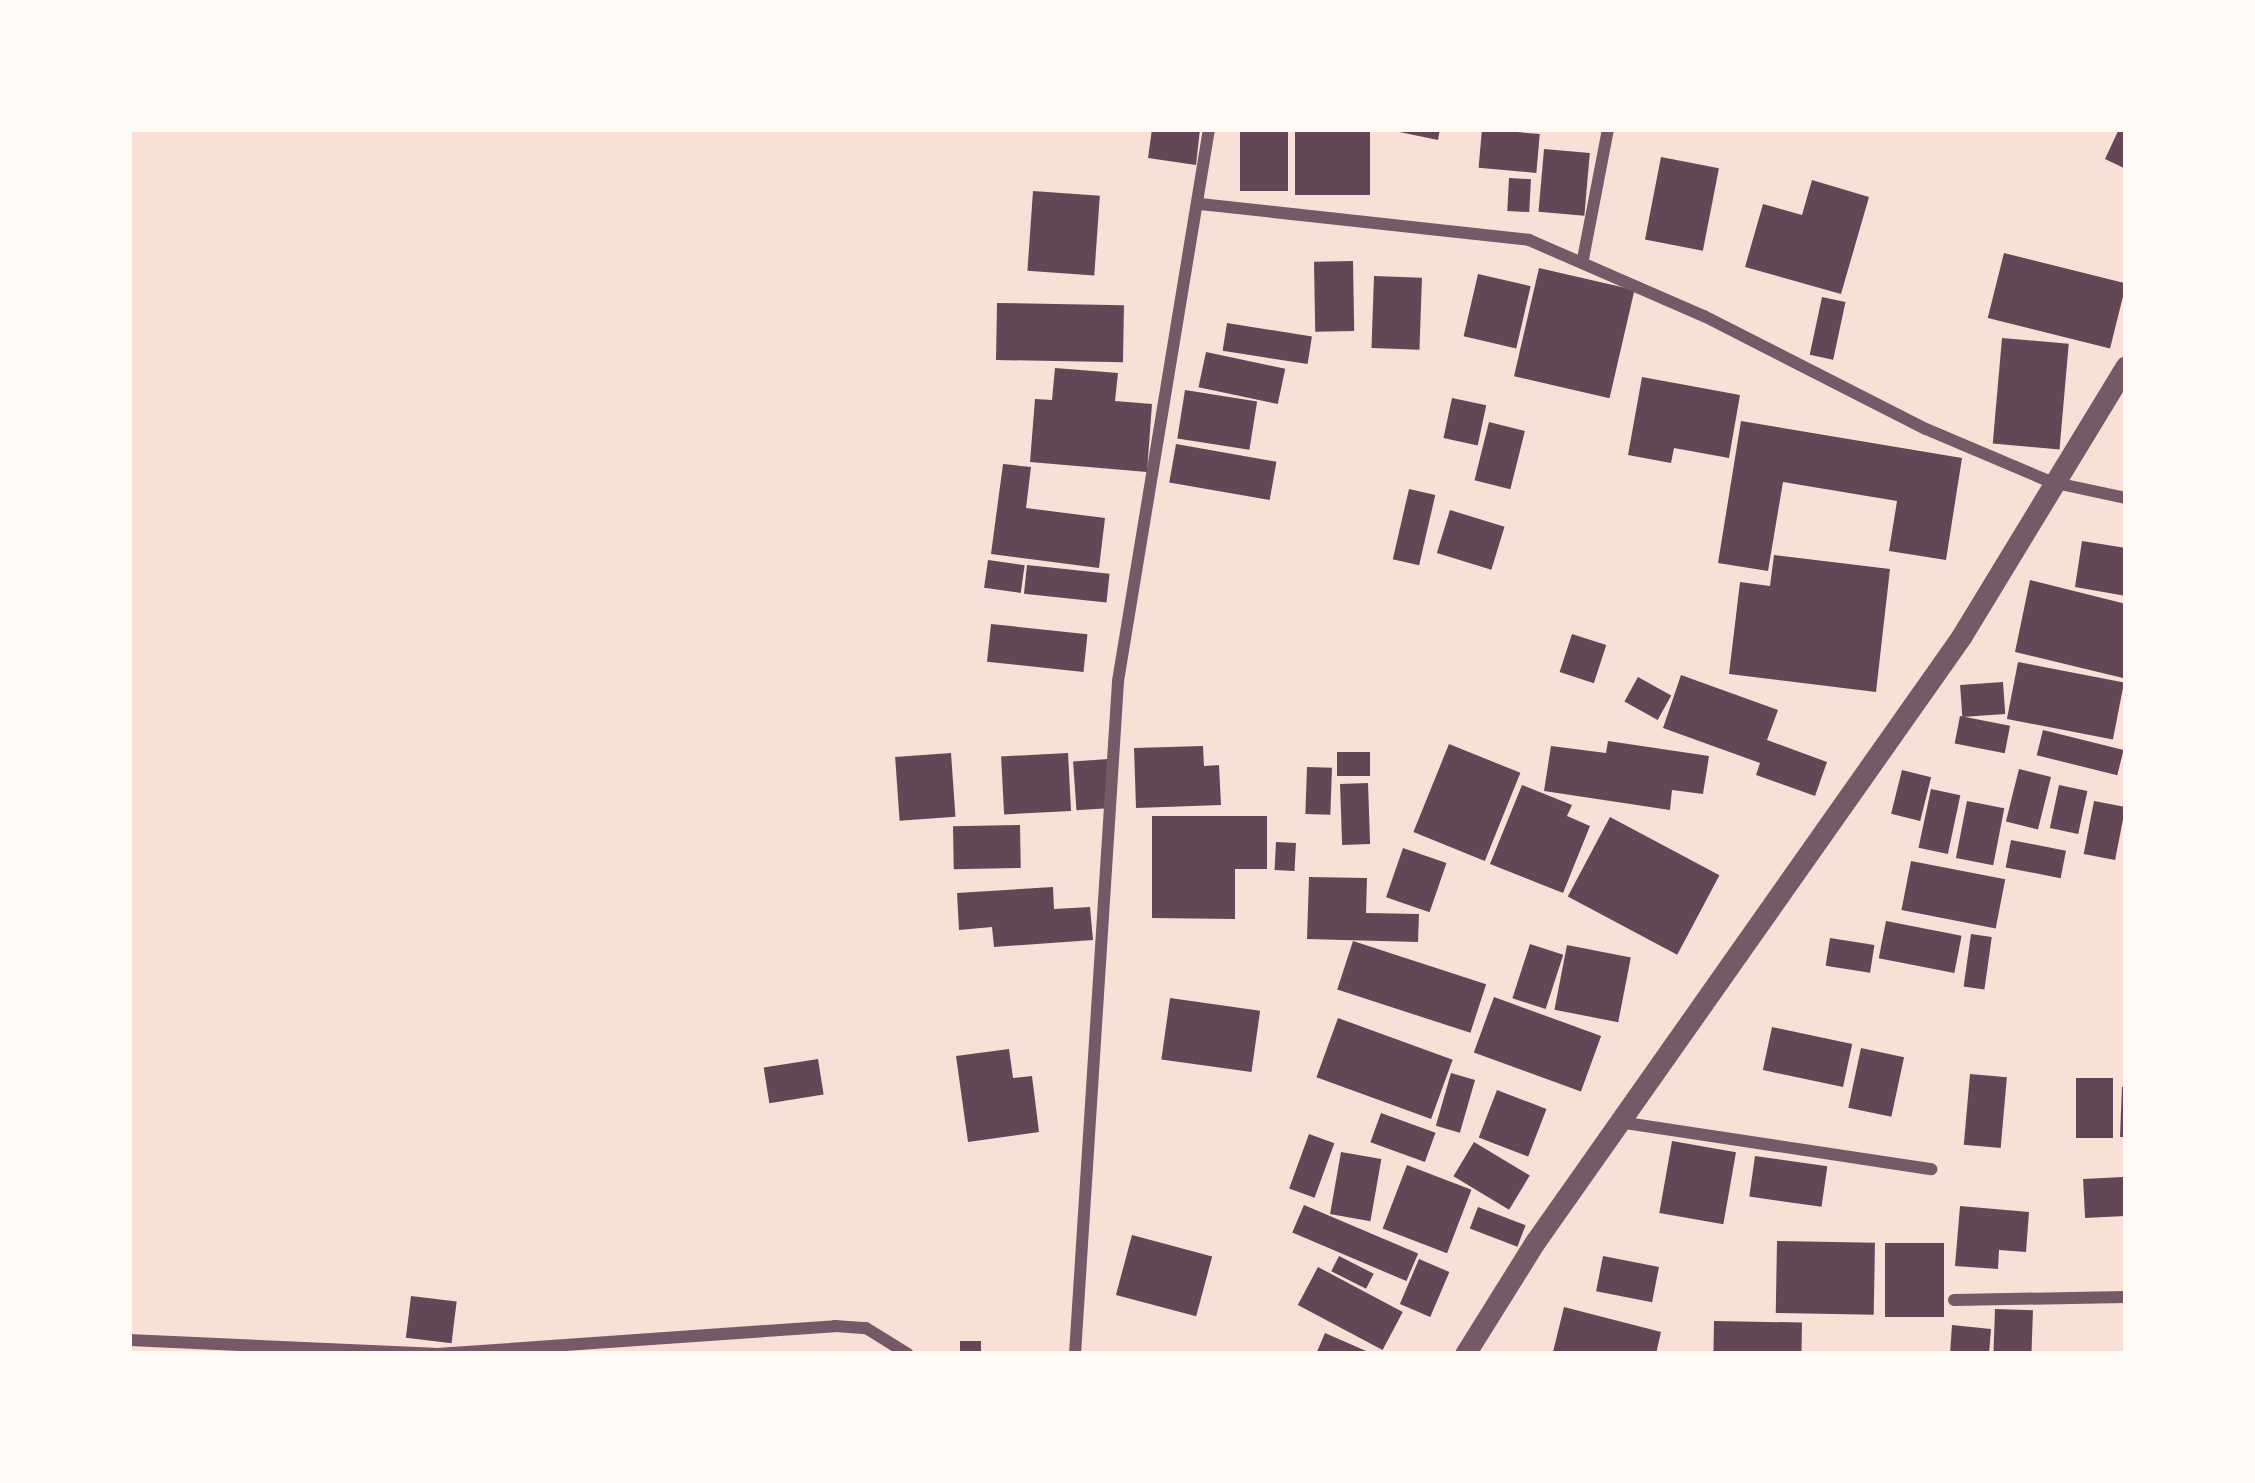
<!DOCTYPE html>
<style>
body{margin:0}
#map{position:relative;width:2255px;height:1483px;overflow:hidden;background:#f7e1d7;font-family:"Source Sans 3",sans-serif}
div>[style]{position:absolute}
.building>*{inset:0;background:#644757;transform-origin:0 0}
.minor>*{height:12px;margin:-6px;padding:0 6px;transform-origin:6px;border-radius:6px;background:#755966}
.tertiary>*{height:21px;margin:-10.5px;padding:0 10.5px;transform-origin:10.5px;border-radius:10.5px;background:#755966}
span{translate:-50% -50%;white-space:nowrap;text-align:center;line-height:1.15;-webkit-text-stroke:9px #fffaf5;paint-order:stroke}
.frame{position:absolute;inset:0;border:132px solid #fffaf5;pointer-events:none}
</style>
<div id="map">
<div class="building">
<div style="clip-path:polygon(1152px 129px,1200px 129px,1196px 165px,1148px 158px)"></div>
<div style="left:1240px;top:129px;width:48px;height:62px"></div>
<div style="left:1295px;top:129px;width:75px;height:66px"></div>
<div style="clip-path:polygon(1385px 129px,1440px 129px,1438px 140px)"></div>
<div style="left:1482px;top:129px;width:58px;height:39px;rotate:5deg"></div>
<div style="clip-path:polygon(2119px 129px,2126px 129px,2126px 169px,2105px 159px)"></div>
<div style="left:1544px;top:149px;width:46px;height:63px;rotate:5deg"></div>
<div style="left:1661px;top:157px;width:59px;height:84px;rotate:11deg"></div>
<div style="left:1509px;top:178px;width:22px;height:33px;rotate:3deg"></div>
<div style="clip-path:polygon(1812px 180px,1869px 197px,1841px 294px,1745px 267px,1763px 204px,1802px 215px)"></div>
<div style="left:1033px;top:191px;width:67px;height:80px;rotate:4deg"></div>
<div style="left:2004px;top:253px;width:126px;height:67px;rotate:14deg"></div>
<div style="left:1353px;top:261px;width:70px;height:39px;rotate:89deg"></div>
<div style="left:1539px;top:268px;width:98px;height:111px;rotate:13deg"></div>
<div style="left:1478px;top:274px;width:54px;height:64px;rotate:13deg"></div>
<div style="left:1374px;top:276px;width:48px;height:72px;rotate:2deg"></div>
<div style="left:1822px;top:297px;width:24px;height:59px;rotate:12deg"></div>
<div style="left:997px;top:303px;width:127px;height:57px;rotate:1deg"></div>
<div style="left:1227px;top:323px;width:86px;height:28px;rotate:9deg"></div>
<div style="left:2002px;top:338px;width:67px;height:106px;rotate:5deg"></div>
<div style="left:1206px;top:352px;width:81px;height:36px;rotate:12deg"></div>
<div style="clip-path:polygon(1055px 368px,1118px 373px,1115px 401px,1152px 404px,1147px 472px,1030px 462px,1035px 399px,1052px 400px)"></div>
<div style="clip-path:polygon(1642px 377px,1740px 395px,1729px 458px,1674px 448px,1671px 463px,1628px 455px)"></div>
<div style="left:1185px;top:390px;width:73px;height:49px;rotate:9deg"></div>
<div style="left:1452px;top:398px;width:35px;height:41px;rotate:12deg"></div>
<div style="clip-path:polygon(1741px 421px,1962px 458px,1946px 560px,1889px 551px,1897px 501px,1783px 482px,1768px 571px,1718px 563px)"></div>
<div style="left:1489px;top:422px;width:37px;height:60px;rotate:14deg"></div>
<div style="left:1176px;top:444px;width:102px;height:39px;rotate:10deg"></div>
<div style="clip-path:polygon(1003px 464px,1031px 467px,1026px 508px,1105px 518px,1099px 568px,991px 554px)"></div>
<div style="left:1409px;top:489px;width:27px;height:72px;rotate:13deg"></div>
<div style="left:1450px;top:510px;width:57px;height:45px;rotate:17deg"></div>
<div style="clip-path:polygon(2082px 541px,2126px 548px,2126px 596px,2075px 587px)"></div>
<div style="clip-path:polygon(1774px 555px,1890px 569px,1876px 692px,1729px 674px,1740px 582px,1770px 586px)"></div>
<div style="left:988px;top:560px;width:37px;height:28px;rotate:8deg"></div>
<div style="left:1027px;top:565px;width:83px;height:29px;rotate:6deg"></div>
<div style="clip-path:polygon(2030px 580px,2126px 604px,2123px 678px,2015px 652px)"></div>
<div style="left:991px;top:624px;width:97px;height:38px;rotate:6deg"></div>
<div style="left:1572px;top:634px;width:36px;height:40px;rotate:18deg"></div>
<div style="left:2018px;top:662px;width:108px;height:58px;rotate:11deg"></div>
<div style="clip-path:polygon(1681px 675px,1778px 710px,1767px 740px,1827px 762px,1815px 796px,1756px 775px,1760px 763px,1663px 728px)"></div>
<div style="left:1638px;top:677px;width:38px;height:28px;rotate:29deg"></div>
<div style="left:2003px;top:682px;width:32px;height:43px;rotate:86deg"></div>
<div style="left:1960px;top:716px;width:51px;height:28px;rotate:11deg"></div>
<div style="left:2043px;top:730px;width:83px;height:26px;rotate:14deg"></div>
<div style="clip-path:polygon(1608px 741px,1709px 756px,1703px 794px,1672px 790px,1670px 810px,1544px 791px,1551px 746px,1606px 753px)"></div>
<div style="left:1449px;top:744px;width:77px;height:95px;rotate:22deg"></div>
<div style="clip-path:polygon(1203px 746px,1204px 766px,1219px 765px,1221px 805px,1136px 808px,1134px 748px)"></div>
<div style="left:1370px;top:752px;width:24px;height:33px;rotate:90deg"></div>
<div style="left:951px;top:753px;width:64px;height:56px;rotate:86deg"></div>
<div style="left:1068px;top:753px;width:58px;height:67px;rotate:87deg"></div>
<div style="left:1108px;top:759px;width:49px;height:35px;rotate:86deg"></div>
<div style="left:1307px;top:767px;width:25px;height:47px;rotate:2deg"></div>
<div style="left:2019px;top:769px;width:33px;height:54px;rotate:14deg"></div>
<div style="left:1902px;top:770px;width:30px;height:45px;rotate:14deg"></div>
<div style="left:1368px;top:783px;width:61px;height:28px;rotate:88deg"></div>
<div style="clip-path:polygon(1522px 785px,1572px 805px,1567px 816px,1590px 826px,1563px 893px,1490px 864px)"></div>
<div style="left:2059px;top:785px;width:29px;height:44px;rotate:12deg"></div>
<div style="left:1931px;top:789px;width:30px;height:60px;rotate:12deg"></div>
<div style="left:1967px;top:801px;width:38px;height:58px;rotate:11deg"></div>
<div style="left:2094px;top:801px;width:32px;height:54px;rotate:11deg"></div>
<div style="clip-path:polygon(1152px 816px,1267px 816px,1267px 869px,1235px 869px,1235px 919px,1152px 918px)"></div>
<div style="left:1610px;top:817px;width:124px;height:90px;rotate:28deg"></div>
<div style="left:1020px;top:825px;width:43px;height:67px;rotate:89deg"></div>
<div style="left:2011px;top:840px;width:56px;height:28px;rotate:11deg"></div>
<div style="left:1276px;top:842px;width:20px;height:28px;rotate:3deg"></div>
<div style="left:1403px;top:848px;width:46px;height:52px;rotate:19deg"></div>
<div style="left:1911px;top:861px;width:96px;height:50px;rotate:11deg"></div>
<div style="clip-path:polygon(1309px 877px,1367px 878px,1366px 913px,1419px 914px,1418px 942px,1307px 939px)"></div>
<div style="clip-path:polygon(1053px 887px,1054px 909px,1090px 907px,1093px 940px,994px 947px,992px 927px,959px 930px,957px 893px)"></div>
<div style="left:1886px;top:921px;width:77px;height:38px;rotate:11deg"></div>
<div style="left:1971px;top:934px;width:21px;height:53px;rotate:8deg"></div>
<div style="left:1830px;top:938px;width:45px;height:28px;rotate:9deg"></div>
<div style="left:1353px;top:941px;width:140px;height:51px;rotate:18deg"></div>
<div style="left:1530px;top:944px;width:35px;height:57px;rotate:18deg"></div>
<div style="left:1567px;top:945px;width:65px;height:66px;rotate:11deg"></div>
<div style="left:1494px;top:997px;width:114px;height:59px;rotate:20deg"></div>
<div style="left:1170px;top:998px;width:91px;height:62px;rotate:8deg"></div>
<div style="left:1338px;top:1018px;width:122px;height:63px;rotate:20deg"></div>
<div style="left:1772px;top:1027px;width:82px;height:44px;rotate:12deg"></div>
<div style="left:1861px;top:1048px;width:44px;height:61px;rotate:12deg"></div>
<div style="clip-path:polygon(1009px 1049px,1013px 1078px,1032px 1076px,1039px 1132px,968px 1142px,956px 1056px)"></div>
<div style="left:818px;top:1059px;width:36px;height:55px;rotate:81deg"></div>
<div style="left:1451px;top:1073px;width:25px;height:55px;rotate:16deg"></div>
<div style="left:1970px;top:1074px;width:37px;height:71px;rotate:5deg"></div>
<div style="left:2076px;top:1078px;width:37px;height:60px"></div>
<div style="clip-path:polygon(2122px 1087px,2126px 1087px,2126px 1137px,2120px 1137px)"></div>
<div style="left:1497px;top:1090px;width:53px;height:51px;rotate:21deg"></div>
<div style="left:1381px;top:1113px;width:58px;height:31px;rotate:20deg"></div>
<div style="left:1309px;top:1134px;width:27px;height:58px;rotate:20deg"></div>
<div style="left:1672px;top:1141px;width:65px;height:73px;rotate:10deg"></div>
<div style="left:1474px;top:1142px;width:65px;height:40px;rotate:31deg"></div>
<div style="left:1341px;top:1152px;width:41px;height:63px;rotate:10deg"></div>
<div style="left:1755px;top:1156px;width:73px;height:41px;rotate:8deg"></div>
<div style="left:1407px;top:1165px;width:69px;height:68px;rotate:21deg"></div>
<div style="left:2123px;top:1177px;width:39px;height:40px;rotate:87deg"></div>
<div style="left:1304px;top:1205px;width:124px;height:30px;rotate:23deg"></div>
<div style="clip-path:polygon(1960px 1206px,2029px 1212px,2026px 1252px,1999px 1250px,1998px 1269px,1955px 1266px)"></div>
<div style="left:1478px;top:1207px;width:51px;height:23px;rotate:21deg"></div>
<div style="left:1132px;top:1235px;width:83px;height:62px;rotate:15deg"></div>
<div style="left:1777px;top:1241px;width:98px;height:72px;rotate:1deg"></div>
<div style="left:1885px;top:1243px;width:59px;height:74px"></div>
<div style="left:1339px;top:1256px;width:39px;height:17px;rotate:27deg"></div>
<div style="left:1603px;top:1256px;width:57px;height:36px;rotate:11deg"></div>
<div style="left:1419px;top:1259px;width:33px;height:49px;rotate:23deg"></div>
<div style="left:1318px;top:1267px;width:96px;height:43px;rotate:28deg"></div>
<div style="left:411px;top:1296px;width:46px;height:42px;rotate:7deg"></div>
<div style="clip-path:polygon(1564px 1307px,1661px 1332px,1656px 1354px,1553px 1352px)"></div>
<div style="left:1995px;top:1309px;width:38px;height:45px;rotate:2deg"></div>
<div style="left:1714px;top:1321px;width:88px;height:33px;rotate:1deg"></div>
<div style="clip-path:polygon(1952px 1325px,1991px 1329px,1989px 1354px,1950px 1354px)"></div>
<div style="clip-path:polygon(1325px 1333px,1373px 1354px,1316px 1354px)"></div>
<div style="left:960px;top:1341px;width:21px;height:13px"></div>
</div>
<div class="minor">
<div style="left:1200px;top:204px;width:331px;rotate:6.2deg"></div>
<div style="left:1529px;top:240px;width:191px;rotate:23.5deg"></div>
<div style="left:1704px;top:316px;width:249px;rotate:27deg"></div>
<div style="left:1926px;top:429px;width:136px;rotate:23deg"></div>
<div style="left:2051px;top:482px;width:77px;rotate:12deg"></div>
<div style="left:1583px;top:259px;width:132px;rotate:-79.1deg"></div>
<div style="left:1619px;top:1122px;width:316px;rotate:8.6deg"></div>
<div style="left:1954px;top:1300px;width:172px;rotate:-1deg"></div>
<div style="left:129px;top:1340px;width:305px;rotate:2.6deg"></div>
<div style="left:437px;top:1354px;width:399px;rotate:-4deg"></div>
<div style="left:835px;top:1326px;width:31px;rotate:4deg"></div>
<div style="left:866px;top:1328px;width:49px;rotate:31.8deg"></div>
<div style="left:1075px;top:1354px;width:674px;rotate:-86.34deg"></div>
<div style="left:1118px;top:681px;width:559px;rotate:-80.64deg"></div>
</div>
<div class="tertiary">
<div style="left:1465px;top:1354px;width:132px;rotate:-58deg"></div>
<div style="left:1535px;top:1242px;width:740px;rotate:-54.85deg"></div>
<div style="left:1961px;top:637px;width:317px;rotate:-58.7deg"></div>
</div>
<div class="frame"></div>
</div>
